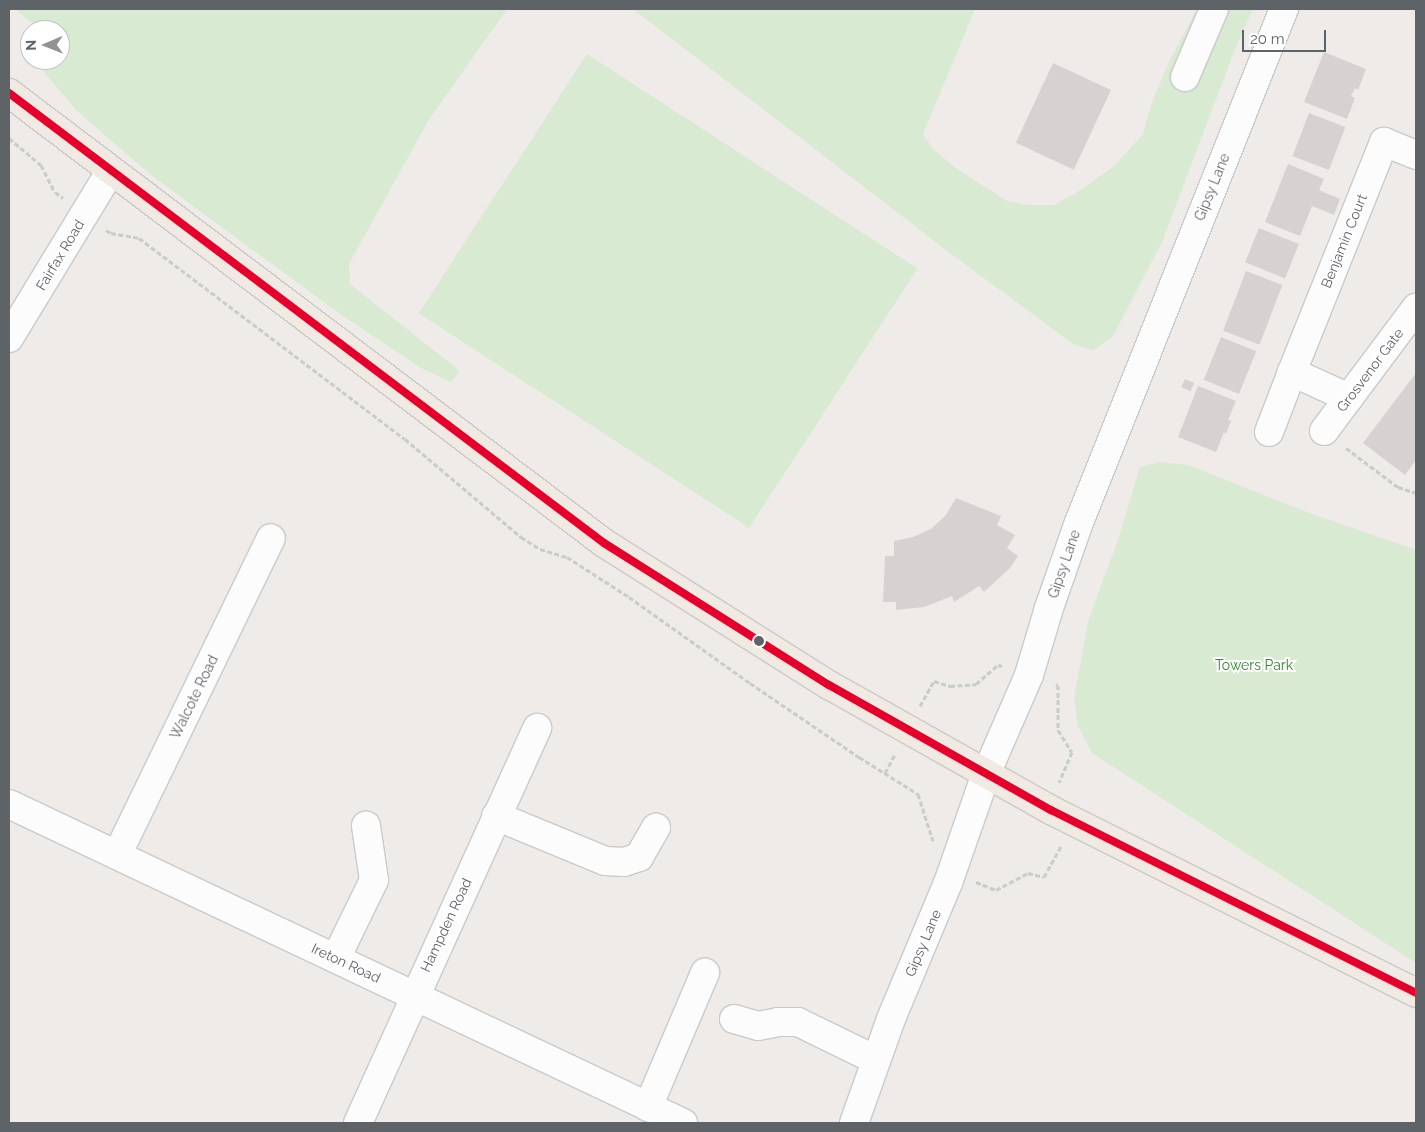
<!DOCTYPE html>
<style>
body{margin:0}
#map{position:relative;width:1425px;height:1132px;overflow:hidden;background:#eeebe8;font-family:Raleway,sans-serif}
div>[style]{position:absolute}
.green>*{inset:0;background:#d8ead2;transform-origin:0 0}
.building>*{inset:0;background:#d5d2d1;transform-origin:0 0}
.path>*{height:3px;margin-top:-1.5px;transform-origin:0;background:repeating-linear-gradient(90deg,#c7cec9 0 5px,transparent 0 7.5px)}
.roads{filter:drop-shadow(1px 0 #cacaca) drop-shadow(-1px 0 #cacaca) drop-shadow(0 1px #cacaca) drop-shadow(0 -1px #cacaca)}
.minor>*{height:28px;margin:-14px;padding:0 14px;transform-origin:14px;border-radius:14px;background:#fcfcfc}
.highway>*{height:28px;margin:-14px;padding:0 14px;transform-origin:14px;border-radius:14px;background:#f0eae2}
.bus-1>*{height:8px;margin:-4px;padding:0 4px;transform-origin:4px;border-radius:4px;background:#e4002b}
.dots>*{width:14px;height:14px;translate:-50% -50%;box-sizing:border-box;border:2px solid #fff;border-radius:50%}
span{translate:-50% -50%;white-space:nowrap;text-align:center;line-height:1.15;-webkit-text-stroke:4px #fff;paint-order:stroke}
.street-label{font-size:14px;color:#5d6367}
.park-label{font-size:14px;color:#37852e}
.frame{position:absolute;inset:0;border:10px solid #5d6367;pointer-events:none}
.north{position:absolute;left:20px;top:20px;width:50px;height:50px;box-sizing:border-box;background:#fff;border:1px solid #bec1c2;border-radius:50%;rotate:269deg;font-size:14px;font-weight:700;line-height:20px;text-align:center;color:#5d6367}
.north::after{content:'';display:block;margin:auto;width:18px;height:22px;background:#909394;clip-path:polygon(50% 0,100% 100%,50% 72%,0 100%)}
.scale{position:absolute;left:1242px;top:30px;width:84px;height:22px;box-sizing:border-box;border:2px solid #5d6367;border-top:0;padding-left:6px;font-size:15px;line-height:18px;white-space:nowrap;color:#5d6367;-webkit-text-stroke:4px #fff;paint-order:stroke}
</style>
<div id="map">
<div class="green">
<div style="clip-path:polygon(15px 9px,507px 9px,428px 121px,349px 264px,350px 284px,460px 371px,451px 382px,421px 368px,340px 314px,151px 175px,76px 110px,44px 72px,43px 60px,60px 60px,60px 54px,72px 56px,60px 46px,60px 30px,41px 30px)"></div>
<div style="clip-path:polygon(633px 9px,975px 9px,923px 134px,933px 149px,957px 169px,1007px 201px,1029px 205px,1054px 205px,1076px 193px,1113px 167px,1143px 134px,1152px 102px,1169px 62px,1197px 9px,1253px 9px,1235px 49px,1162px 242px,1113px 336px,1094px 350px,1073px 344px,946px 250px)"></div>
<div style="left:587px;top:54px;width:394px;height:309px;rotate:33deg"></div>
<div style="clip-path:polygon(1159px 462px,1188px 465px,1307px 512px,1416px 550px,1416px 963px,1092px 753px,1078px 726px,1074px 698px,1089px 618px,1118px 540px,1140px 467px)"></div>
</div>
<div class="building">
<div style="clip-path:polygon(1324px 52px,1366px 69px,1358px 90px,1355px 88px,1351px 96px,1355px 98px,1347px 119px,1304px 102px)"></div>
<div style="left:1053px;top:63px;width:64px;height:88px;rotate:25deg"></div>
<div style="left:1309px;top:113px;width:39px;height:46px;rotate:21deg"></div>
<div style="clip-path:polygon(1288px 164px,1324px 179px,1319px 190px,1340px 199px,1334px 215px,1312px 206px,1300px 236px,1265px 222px)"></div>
<div style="left:1259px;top:228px;width:43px;height:37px;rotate:22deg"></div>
<div style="left:1246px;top:271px;width:39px;height:64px;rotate:21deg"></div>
<div style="left:1221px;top:337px;width:38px;height:46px;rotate:22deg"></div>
<div style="clip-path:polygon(1416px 373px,1416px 460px,1405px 475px,1363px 443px)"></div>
<div style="left:1185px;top:379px;width:10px;height:9px;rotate:24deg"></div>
<div style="clip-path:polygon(1198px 386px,1236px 401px,1228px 420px,1231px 421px,1226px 434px,1224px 432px,1216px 452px,1178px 437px)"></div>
<div style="clip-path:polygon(956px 498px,1001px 516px,997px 525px,1015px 535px,1007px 548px,1018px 556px,1010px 568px,984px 592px,979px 586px,954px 602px,952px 596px,924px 607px,896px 610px,896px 602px,883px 602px,885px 556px,894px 556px,894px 541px,913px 537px,931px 529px,946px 515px)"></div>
</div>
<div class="path">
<div style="left:9px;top:138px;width:42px;rotate:40.2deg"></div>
<div style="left:41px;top:165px;width:30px;rotate:63deg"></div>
<div style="left:55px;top:192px;width:10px;rotate:37deg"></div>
<div style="left:106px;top:230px;width:6px;rotate:31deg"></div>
<div style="left:111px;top:233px;width:28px;rotate:10deg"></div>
<div style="left:139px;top:238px;width:333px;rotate:37.1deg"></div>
<div style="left:405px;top:439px;width:152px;rotate:40.2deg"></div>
<div style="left:521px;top:537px;width:22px;rotate:32deg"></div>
<div style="left:540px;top:549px;width:28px;rotate:17deg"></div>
<div style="left:567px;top:557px;width:74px;rotate:32.8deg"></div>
<div style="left:629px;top:597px;width:148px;rotate:35.4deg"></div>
<div style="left:750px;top:683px;width:132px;rotate:34.2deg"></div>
<div style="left:859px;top:757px;width:70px;rotate:32.1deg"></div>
<div style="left:918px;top:794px;width:49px;rotate:72.3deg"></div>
<div style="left:1346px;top:448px;width:65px;rotate:36.9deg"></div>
<div style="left:1398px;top:487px;width:19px;rotate:18deg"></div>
<div style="left:1056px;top:684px;width:2px;rotate:27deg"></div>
<div style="left:1058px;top:685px;width:45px;rotate:90deg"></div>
<div style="left:1058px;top:730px;width:26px;rotate:58deg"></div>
<div style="left:1072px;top:752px;width:33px;rotate:113deg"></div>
<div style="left:920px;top:706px;width:29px;rotate:-61deg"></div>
<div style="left:934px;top:681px;width:17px;rotate:17deg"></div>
<div style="left:950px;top:686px;width:26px;rotate:-4deg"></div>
<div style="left:976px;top:684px;width:29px;rotate:-41deg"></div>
<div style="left:998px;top:665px;width:4px;rotate:14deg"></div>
<div style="left:885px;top:773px;width:21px;rotate:-62deg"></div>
<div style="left:976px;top:882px;width:22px;rotate:22deg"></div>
<div style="left:996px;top:890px;width:36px;rotate:-28deg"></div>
<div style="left:1028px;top:873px;width:16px;rotate:14deg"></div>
<div style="left:1044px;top:877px;width:37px;rotate:-61deg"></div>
</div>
<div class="roads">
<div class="minor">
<div style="left:1185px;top:77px;width:74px;rotate:-66.9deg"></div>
<div style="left:9px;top:338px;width:194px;rotate:-58.7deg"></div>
<div style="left:1349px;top:398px;width:63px;rotate:-155.5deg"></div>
<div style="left:1292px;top:372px;width:248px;rotate:-68.2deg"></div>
<div style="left:1384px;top:142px;width:35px;rotate:22deg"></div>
<div style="left:1324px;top:431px;width:154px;rotate:-53.2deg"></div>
<div style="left:1269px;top:432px;width:64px;rotate:-69deg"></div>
<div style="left:9px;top:804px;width:746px;rotate:25.33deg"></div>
<div style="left:496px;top:816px;width:118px;rotate:22.4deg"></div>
<div style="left:605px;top:861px;width:19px;rotate:3deg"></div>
<div style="left:624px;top:862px;width:16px;rotate:-18deg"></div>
<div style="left:639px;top:857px;width:34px;rotate:-60deg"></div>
<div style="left:117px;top:855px;width:352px;rotate:-64.1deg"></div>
<div style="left:336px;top:958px;width:87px;rotate:-64deg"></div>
<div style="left:374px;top:880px;width:55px;rotate:-98.4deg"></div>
<div style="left:734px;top:1019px;width:25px;rotate:16deg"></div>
<div style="left:758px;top:1026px;width:20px;rotate:-11deg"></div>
<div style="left:778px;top:1022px;width:20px"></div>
<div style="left:798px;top:1022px;width:87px;rotate:26deg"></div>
<div style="left:648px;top:1107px;width:146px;rotate:-67deg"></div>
<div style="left:358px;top:1123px;width:434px;rotate:-65.6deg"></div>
<div style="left:854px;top:1123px;width:110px;rotate:-70.4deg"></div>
<div style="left:891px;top:1019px;width:147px;rotate:-67.3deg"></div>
<div style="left:948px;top:883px;width:115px;rotate:-70.8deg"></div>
<div style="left:986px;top:774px;width:108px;rotate:-66.5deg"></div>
<div style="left:1029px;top:675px;width:70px;rotate:-73.4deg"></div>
<div style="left:1049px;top:608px;width:88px;rotate:-70.7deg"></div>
<div style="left:1078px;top:525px;width:556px;rotate:-68.24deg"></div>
</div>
<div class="highway">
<div style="left:9px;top:93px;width:746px;rotate:37.1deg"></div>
<div style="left:604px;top:543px;width:266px;rotate:32.3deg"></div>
<div style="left:829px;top:685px;width:255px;rotate:29.4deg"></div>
<div style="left:1051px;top:810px;width:408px;rotate:26.6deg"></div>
</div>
</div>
<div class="bus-1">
<div style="left:9px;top:93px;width:746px;rotate:37.1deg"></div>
<div style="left:604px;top:543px;width:266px;rotate:32.3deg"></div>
<div style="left:829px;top:685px;width:255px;rotate:29.4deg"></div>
<div style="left:1051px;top:810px;width:408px;rotate:26.6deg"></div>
</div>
<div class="dots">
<div style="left:759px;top:641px;background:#5d6367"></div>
</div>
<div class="street-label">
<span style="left:1212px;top:187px;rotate:-68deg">Gipsy Lane</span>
<span style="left:1344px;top:241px;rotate:-68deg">Benjamin Court</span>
<span style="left:60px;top:255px;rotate:-59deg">Fairfax Road</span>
<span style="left:1370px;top:370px;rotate:-53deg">Grosvenor Gate</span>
<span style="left:1064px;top:564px;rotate:-71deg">Gipsy Lane</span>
<span style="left:194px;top:697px;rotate:-64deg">Walcote Road</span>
<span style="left:446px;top:925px;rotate:-65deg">Hampden Road</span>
<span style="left:923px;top:943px;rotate:-67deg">Gipsy Lane</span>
<span style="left:346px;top:963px;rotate:25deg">Ireton Road</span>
</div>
<div class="park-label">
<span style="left:1254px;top:665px">Towers Park</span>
</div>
<div class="frame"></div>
<div class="north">N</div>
<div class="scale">20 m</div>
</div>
